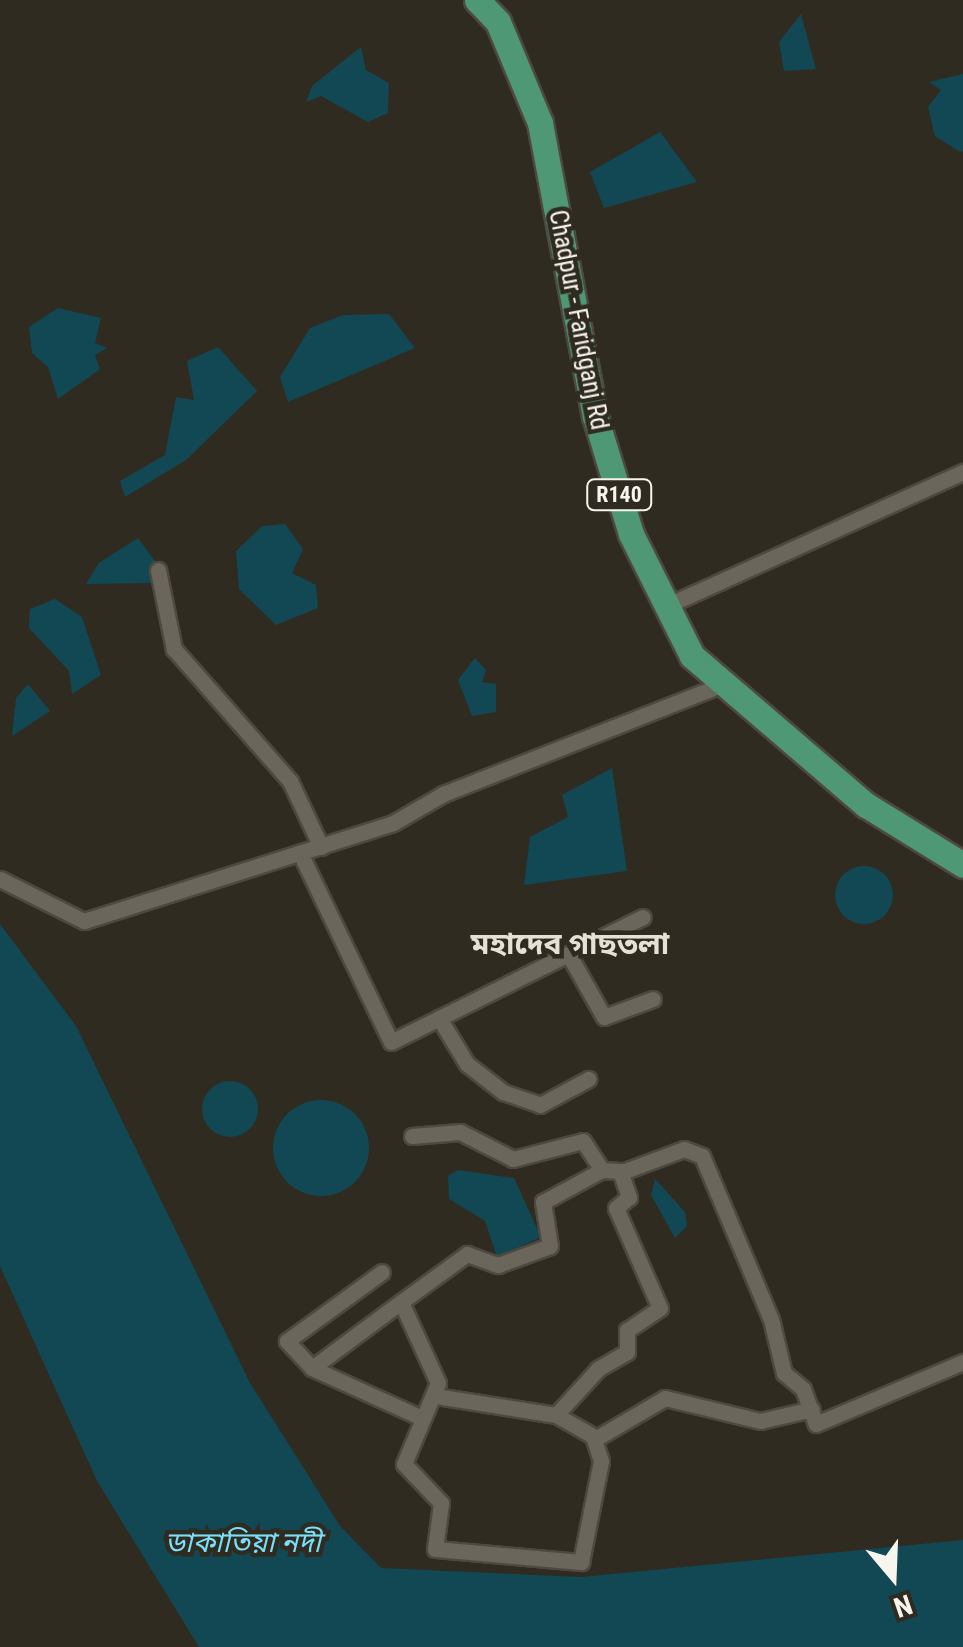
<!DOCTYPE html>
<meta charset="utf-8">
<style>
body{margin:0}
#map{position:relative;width:963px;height:1647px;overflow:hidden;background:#2f2b21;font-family:"Roboto Condensed","Noto Sans Bengali",sans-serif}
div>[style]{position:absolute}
.water>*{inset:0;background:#124853}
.round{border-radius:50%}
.roads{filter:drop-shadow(2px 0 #4d4941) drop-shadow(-2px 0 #4d4941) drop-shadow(0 2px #4d4941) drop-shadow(0 -2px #4d4941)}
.minor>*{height:15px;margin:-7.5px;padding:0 7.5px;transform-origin:7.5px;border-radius:7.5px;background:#6b665b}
.primary>*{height:25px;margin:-12.5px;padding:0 12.5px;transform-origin:12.5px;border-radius:12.5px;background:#4f9875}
span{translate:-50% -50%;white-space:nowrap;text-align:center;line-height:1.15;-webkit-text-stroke:9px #2f2b21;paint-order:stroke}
.shield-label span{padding:2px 8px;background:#2f2b21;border:2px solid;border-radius:8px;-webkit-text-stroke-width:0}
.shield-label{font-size:22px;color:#f8f5ee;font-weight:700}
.street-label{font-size:25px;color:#f8f5ee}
.water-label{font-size:28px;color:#7ae0f8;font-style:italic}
.quarter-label{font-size:30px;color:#e7e1d4;font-weight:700}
.north{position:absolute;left:843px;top:1527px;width:100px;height:100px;-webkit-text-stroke:8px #2f2b21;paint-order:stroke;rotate:161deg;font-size:28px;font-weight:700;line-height:40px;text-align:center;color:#f8f5ee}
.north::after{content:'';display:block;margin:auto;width:35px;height:45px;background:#f8f5ee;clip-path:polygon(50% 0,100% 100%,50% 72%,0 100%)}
</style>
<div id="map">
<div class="water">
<div style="clip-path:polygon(801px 14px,816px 69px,784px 71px,779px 42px)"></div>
<div style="clip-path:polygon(361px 47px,366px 70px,389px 83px,388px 113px,368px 122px,321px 96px,306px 102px,312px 86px)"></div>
<div style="clip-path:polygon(963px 74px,963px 151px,960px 152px,935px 136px,928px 107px,941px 90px,929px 82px)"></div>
<div style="clip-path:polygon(660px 132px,697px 182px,604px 208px,590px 172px)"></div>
<div style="clip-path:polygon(58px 308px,101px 318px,95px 343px,107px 348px,95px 355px,100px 369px,58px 399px,48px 367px,32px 353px,29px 327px)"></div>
<div style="clip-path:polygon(389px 314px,415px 348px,288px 402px,280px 377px,310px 328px,343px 315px)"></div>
<div style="clip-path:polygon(218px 347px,257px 391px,186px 460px,125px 497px,120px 481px,165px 455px,176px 397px,194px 400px,187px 361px)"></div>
<div style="clip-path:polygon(285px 524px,303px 549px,292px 573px,316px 585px,318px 608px,276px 625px,239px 589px,236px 551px,262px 526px)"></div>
<div style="clip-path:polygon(138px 538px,160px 568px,156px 583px,86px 584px,99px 563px)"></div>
<div style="clip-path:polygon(55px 599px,82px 617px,101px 675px,72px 694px,69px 671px,29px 628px,30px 609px)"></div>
<div style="clip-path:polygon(475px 658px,486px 670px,482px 682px,496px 684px,496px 712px,472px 716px,458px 680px)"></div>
<div style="clip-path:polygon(28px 684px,50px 711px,12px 736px,16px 698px)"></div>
<div style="clip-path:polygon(612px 768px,627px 871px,524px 885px,530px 837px,568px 817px,562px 795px)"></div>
<div class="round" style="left:835px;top:866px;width:58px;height:58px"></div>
<div style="clip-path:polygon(0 924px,76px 1026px,250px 1383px,340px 1526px,381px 1568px,581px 1577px,963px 1540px,963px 1647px,199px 1647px,97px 1481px,0 1266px)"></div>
<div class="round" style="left:202px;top:1081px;width:56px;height:56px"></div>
<div class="round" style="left:273px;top:1100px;width:96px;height:96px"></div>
<div style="clip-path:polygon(458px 1170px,514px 1178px,541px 1237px,497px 1257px,485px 1221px,449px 1199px,448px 1176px)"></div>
<div style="clip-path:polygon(655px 1179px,685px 1212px,687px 1226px,675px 1238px,651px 1195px)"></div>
</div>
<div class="roads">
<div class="minor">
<div style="left:158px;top:570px;width:81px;rotate:78.6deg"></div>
<div style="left:174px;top:649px;width:176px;rotate:48.7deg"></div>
<div style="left:290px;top:781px;width:73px;rotate:64.8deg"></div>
<div style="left:668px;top:605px;width:324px;rotate:-24.3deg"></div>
<div style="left:302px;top:857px;width:205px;rotate:64.3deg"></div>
<div style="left:391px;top:1042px;width:281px;rotate:-26.4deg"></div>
<div style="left:0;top:879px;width:94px;rotate:26.6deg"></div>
<div style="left:84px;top:921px;width:324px;rotate:-17.6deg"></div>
<div style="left:393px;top:823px;width:58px;rotate:-30.1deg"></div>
<div style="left:443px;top:794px;width:295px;rotate:-21.4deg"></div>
<div style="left:570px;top:957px;width:69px;rotate:60.5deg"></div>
<div style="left:604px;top:1017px;width:52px;rotate:-20.2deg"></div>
<div style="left:439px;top:1018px;width:54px;rotate:58.7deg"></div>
<div style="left:467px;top:1064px;width:46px;rotate:37.9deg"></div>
<div style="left:503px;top:1092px;width:39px;rotate:19deg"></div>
<div style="left:540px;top:1105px;width:55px;rotate:-28.4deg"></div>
<div style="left:412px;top:1136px;width:48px;rotate:-4.8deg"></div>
<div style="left:460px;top:1132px;width:59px;rotate:27deg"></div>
<div style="left:513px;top:1159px;width:72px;rotate:-14.4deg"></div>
<div style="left:583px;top:1141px;width:35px;rotate:57deg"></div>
<div style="left:622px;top:1172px;width:66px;rotate:-20.4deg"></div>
<div style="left:684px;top:1149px;width:19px;rotate:21deg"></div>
<div style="left:702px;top:1156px;width:177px;rotate:67.1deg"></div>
<div style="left:771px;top:1319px;width:56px;rotate:76.5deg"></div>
<div style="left:784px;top:1373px;width:25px;rotate:40deg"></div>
<div style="left:803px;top:1389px;width:37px;rotate:70deg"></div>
<div style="left:816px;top:1424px;width:160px;rotate:-22.9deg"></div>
<div style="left:401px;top:1302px;width:82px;rotate:-36deg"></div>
<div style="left:467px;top:1254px;width:33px;rotate:20deg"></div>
<div style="left:498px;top:1265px;width:55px;rotate:-20.1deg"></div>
<div style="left:550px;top:1246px;width:45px;rotate:-99deg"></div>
<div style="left:543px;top:1202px;width:67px;rotate:-28.5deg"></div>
<div style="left:602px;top:1170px;width:18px;rotate:3deg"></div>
<div style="left:620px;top:1171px;width:28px;rotate:71deg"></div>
<div style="left:629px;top:1197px;width:17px;rotate:140deg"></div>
<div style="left:616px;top:1208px;width:109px;rotate:66.3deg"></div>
<div style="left:660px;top:1308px;width:40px;rotate:146deg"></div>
<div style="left:627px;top:1330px;width:22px;rotate:90deg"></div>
<div style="left:627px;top:1352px;width:34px;rotate:150deg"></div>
<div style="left:598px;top:1369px;width:62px;rotate:132.4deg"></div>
<div style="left:312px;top:1368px;width:37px;rotate:-133deg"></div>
<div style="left:287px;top:1341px;width:117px;rotate:-36deg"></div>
<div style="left:422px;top:1418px;width:121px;rotate:-155.6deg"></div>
<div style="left:312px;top:1368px;width:111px;rotate:-36.6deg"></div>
<div style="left:401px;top:1302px;width:89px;rotate:65.4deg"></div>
<div style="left:438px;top:1383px;width:88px;rotate:112.8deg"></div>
<div style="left:404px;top:1464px;width:54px;rotate:46.5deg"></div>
<div style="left:441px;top:1503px;width:46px;rotate:97.4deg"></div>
<div style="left:435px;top:1549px;width:147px;rotate:5.1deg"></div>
<div style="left:581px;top:1562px;width:103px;rotate:-78.8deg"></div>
<div style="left:601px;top:1461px;width:26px;rotate:-108deg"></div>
<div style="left:593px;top:1436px;width:43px;rotate:-150.4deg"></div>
<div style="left:556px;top:1415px;width:121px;rotate:-171deg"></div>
<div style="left:595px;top:1439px;width:81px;rotate:-30.4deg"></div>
<div style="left:665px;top:1398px;width:98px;rotate:13.6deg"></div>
<div style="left:760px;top:1421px;width:53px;rotate:-13deg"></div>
</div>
<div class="primary">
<div style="left:477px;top:0;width:30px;rotate:46deg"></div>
<div style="left:498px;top:22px;width:109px;rotate:67.4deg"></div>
<div style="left:540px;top:123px;width:298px;rotate:79.4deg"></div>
<div style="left:595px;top:416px;width:123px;rotate:73deg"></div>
<div style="left:631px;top:534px;width:136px;rotate:63.4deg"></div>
<div style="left:692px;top:656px;width:229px;rotate:40.6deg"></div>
<div style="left:866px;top:805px;width:114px;rotate:31.7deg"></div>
</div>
</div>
<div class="shield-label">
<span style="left:619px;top:495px">R140</span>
</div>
<div class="street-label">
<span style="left:578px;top:320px;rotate:79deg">Chadpur - Faridganj Rd</span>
</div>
<div class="water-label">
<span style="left:243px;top:1543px">ডাকাতিয়া নদী</span>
</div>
<div class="quarter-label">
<span style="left:570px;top:944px">মহাদেব গাছতলা</span>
</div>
<div class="north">N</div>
</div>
